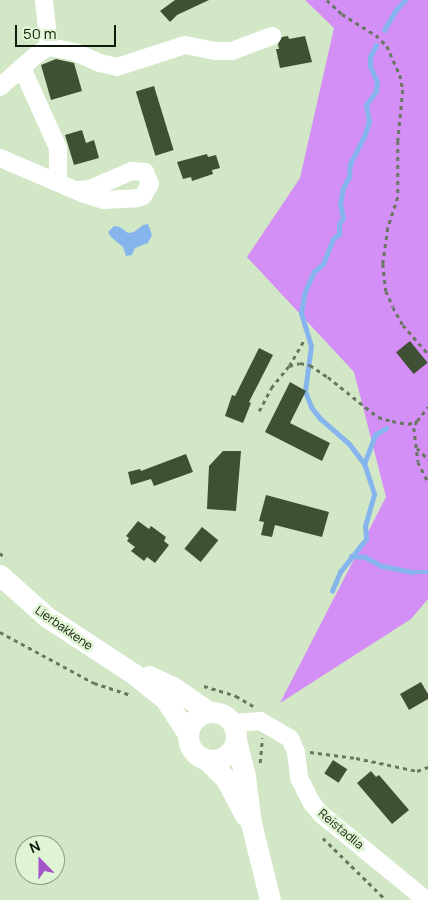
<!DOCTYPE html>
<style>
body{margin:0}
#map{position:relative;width:428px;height:900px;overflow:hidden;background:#d2e7c5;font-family:Manrope,sans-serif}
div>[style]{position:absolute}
.forest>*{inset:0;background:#d38ff6}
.water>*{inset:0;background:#86b5ed}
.stream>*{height:4.5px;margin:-2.25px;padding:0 2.25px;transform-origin:2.25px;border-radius:2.25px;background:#86b5ed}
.building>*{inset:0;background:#3f5034;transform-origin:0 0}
.path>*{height:2.5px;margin-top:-1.25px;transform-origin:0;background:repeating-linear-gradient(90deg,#697761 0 4px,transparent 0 8px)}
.minor>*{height:18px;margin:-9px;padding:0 9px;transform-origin:9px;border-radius:9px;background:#fff}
.major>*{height:21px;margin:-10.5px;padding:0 10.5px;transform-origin:10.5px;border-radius:10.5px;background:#fff}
.major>.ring{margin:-10.5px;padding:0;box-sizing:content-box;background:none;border:21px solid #fff;border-radius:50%}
span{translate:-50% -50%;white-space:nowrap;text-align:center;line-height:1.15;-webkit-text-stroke:5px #dff4d2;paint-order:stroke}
.street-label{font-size:12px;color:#12190d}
.north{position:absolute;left:15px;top:835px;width:50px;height:50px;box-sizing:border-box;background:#dff4d2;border:1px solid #8d9c83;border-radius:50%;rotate:338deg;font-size:14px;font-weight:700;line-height:20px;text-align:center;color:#12190d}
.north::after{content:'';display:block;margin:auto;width:18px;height:22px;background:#a456c8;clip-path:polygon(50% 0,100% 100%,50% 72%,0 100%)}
.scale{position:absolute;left:15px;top:25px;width:101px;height:22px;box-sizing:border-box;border:2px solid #12190d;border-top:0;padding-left:6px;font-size:15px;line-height:18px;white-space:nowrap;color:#12190d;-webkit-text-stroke:4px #dff4d2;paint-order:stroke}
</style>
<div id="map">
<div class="forest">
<div style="clip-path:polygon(305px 0,428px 0,428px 599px,411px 619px,280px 703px,386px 497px,354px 372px,247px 257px,300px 178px,334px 28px)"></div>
</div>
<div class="water">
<div style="clip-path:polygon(148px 224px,152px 235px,148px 243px,135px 248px,132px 255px,126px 256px,123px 247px,111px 237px,108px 232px,114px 226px,120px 227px,128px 233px,134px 232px,143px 225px)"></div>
</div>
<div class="stream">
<div style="left:384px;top:30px;width:23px;rotate:-59deg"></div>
<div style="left:396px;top:10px;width:13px;rotate:-48deg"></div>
<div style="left:364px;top:464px;width:31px;rotate:-69deg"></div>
<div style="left:375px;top:435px;width:13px;rotate:-32deg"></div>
<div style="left:351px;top:556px;width:14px;rotate:4deg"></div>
<div style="left:365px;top:557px;width:19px;rotate:28deg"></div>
<div style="left:382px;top:566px;width:31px;rotate:11deg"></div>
<div style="left:412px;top:572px;width:16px"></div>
<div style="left:332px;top:591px;width:21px;rotate:-67deg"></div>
<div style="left:340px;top:572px;width:42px;rotate:-51.8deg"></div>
<div style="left:366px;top:539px;width:13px;rotate:-94deg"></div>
<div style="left:365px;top:526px;width:33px;rotate:-74deg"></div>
<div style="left:374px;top:494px;width:32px;rotate:-108deg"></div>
<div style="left:364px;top:464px;width:25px;rotate:-127deg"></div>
<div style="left:349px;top:444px;width:37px;rotate:-139deg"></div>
<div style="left:321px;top:420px;width:16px;rotate:-128deg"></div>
<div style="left:311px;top:407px;width:17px;rotate:-111deg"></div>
<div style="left:305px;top:391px;width:45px;rotate:-82.4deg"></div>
<div style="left:311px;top:346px;width:34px;rotate:-107deg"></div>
<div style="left:301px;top:314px;width:20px;rotate:-81deg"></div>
<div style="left:304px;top:294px;width:24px;rotate:-66deg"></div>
<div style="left:314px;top:272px;width:12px;rotate:-42deg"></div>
<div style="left:323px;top:264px;width:27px;rotate:-68deg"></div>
<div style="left:333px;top:239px;width:8px;rotate:-40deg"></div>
<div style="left:339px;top:234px;width:10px;rotate:-90deg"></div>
<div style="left:339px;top:224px;width:7px;rotate:-56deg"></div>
<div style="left:343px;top:218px;width:14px;rotate:-102deg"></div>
<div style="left:340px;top:204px;width:16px;rotate:-79deg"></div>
<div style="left:343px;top:188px;width:13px;rotate:-61deg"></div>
<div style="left:349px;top:177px;width:13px;rotate:-86deg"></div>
<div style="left:350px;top:164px;width:30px;rotate:-63deg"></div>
<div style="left:364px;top:137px;width:16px;rotate:-72deg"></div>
<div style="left:369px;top:122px;width:17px;rotate:-100deg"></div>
<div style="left:366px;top:105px;width:17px;rotate:-54deg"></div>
<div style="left:376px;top:91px;width:9px;rotate:-84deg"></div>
<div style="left:377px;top:82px;width:17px;rotate:-114deg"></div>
<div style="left:370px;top:66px;width:9px;rotate:-90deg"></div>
<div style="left:370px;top:57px;width:13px;rotate:-63deg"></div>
</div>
<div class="building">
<div style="clip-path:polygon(175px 0,209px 0,177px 15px,170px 22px,160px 11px)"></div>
<div style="clip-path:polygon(288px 36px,289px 39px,305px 36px,312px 62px,280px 68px,276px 49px,279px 49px,278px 44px,282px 37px)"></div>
<div style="clip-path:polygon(56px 59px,74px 63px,82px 91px,51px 100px,41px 65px)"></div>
<div style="left:154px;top:86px;width:67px;height:19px;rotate:73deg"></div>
<div style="clip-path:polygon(82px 130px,86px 143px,94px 140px,99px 158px,74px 165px,65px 135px)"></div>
<div style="clip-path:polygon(207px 154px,208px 157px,216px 155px,220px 168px,212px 170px,213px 174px,192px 181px,191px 177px,183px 179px,177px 162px)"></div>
<div style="left:410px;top:341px;width:28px;height:18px;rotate:51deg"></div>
<div style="clip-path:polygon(259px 348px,273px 355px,249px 402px,251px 403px,243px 423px,225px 416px,232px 395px,235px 396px)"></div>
<div style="clip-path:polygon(290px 382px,306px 391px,290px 423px,330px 443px,322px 461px,265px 432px)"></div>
<div style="clip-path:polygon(223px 451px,241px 451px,236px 511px,207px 509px,209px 466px)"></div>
<div style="clip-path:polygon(186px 454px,193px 472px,154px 486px,151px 479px,131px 485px,128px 472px,140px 469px,141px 471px)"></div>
<div style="clip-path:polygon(266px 495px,329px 512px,322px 537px,275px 525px,272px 537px,261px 535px,264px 522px,259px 521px)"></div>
<div style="clip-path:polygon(138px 521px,149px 529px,151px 526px,166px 537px,164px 541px,169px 545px,155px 563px,147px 557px,144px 561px,131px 551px,135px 547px,127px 541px,129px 538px,126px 536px)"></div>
<div style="left:202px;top:527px;width:21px;height:28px;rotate:39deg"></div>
<div style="clip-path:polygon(421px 682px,428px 694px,428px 699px,409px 710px,400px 694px)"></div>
<div style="left:333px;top:760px;width:17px;height:16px;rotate:33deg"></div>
<div style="clip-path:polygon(371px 771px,376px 777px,379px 775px,409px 810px,392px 824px,357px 783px)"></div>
</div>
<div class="path">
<div style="left:327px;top:0;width:21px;rotate:43deg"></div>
<div style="left:342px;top:14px;width:40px;rotate:32deg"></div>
<div style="left:376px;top:35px;width:16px;rotate:45deg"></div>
<div style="left:387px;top:46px;width:32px;rotate:66deg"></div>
<div style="left:400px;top:75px;width:15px;rotate:79deg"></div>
<div style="left:403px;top:90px;width:51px;rotate:95.6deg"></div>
<div style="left:398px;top:141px;width:56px;rotate:90deg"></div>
<div style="left:398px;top:197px;width:33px;rotate:108deg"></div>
<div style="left:388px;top:228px;width:36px;rotate:98deg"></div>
<div style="left:383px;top:264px;width:27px;rotate:84deg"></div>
<div style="left:386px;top:291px;width:17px;rotate:66deg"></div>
<div style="left:393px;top:307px;width:21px;rotate:61deg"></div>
<div style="left:403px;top:325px;width:38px;rotate:49deg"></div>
<div style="left:289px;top:366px;width:11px;rotate:-15deg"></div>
<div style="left:300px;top:363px;width:10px;rotate:11deg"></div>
<div style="left:310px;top:365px;width:22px;rotate:34deg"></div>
<div style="left:328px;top:377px;width:64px;rotate:38.7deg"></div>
<div style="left:378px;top:417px;width:15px;rotate:16deg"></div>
<div style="left:392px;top:421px;width:16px;rotate:11deg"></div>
<div style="left:408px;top:424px;width:9px;rotate:-18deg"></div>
<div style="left:417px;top:421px;width:18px;rotate:-52deg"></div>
<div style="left:259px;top:411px;width:26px;rotate:-62deg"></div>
<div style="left:271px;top:388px;width:28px;rotate:-51deg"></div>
<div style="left:289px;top:366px;width:30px;rotate:-60deg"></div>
<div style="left:417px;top:421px;width:8px;rotate:113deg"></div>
<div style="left:414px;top:428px;width:34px;rotate:83deg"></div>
<div style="left:418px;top:462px;width:22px;rotate:63deg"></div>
<div style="left:417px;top:448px;width:16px;rotate:45deg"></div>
<div style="left:0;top:553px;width:8px;rotate:45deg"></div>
<div style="left:0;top:632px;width:107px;rotate:28.5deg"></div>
<div style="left:94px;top:683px;width:39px;rotate:18deg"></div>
<div style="left:204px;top:686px;width:34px;rotate:17deg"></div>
<div style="left:236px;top:696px;width:22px;rotate:30deg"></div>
<div style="left:310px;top:752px;width:46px;rotate:7.4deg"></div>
<div style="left:356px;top:758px;width:62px;rotate:12deg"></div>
<div style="left:417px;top:771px;width:12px;rotate:-20deg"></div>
<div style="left:260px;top:763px;width:25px;rotate:-85deg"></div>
<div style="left:323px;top:838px;width:88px;rotate:44.5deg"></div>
</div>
<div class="minor">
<div style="left:49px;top:47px;width:26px;rotate:11deg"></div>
<div style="left:75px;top:52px;width:27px;rotate:24deg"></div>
<div style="left:100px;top:63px;width:17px;rotate:13deg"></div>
<div style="left:117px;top:67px;width:71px;rotate:-17.9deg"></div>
<div style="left:185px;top:45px;width:33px;rotate:11deg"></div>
<div style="left:217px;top:51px;width:15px"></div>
<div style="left:232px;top:51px;width:43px;rotate:-20.6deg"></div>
<div style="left:22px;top:68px;width:88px;rotate:65.8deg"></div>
<div style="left:58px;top:148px;width:35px;rotate:90deg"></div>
<div style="left:0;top:87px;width:50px;rotate:-41.7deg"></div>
<div style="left:37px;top:54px;width:14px;rotate:-30deg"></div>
<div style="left:49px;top:47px;width:47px;rotate:-96.1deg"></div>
<div style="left:0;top:158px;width:91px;rotate:23.2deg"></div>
<div style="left:84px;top:194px;width:21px;rotate:17deg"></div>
<div style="left:104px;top:200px;width:33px;rotate:-3deg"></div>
<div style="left:137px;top:198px;width:6px;rotate:-18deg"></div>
<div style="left:143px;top:196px;width:14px;rotate:-60deg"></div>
<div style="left:150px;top:184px;width:13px;rotate:-113deg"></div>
<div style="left:145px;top:172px;width:13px;rotate:-176deg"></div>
<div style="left:132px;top:171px;width:46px;rotate:156.8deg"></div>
<div style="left:90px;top:189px;width:12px;rotate:175deg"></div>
<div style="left:233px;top:723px;width:27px;rotate:-4deg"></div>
<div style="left:260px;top:721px;width:34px;rotate:30deg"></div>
<div style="left:290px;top:738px;width:15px;rotate:67deg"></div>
<div style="left:296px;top:752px;width:26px;rotate:83deg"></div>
<div style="left:299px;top:778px;width:27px;rotate:63deg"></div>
<div style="left:311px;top:802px;width:16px;rotate:50deg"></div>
<div style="left:321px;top:814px;width:136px;rotate:39.3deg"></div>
</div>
<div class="major">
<div style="left:0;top:575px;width:63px;rotate:41.8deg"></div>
<div style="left:47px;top:617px;width:104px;rotate:33.2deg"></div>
<div style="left:134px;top:674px;width:40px;rotate:39deg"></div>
<div style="left:165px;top:699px;width:42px;rotate:56.7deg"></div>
<div style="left:149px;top:676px;width:26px;rotate:25deg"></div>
<div style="left:173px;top:687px;width:44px;rotate:34.8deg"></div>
<div class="ring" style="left:188px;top:712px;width:27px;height:27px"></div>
<div style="left:236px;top:740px;width:38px;rotate:76deg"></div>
<div style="left:245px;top:777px;width:46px;rotate:82.6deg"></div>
<div style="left:251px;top:823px;width:79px;rotate:76.1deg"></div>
<div style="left:206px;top:759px;width:28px;rotate:45deg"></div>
<div style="left:226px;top:779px;width:41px;rotate:62.2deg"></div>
</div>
<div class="street-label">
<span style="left:64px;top:628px;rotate:35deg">Lierbakkene</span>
<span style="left:341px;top:829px;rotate:40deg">Reistadlia</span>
</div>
<div class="north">N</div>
<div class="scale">50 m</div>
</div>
